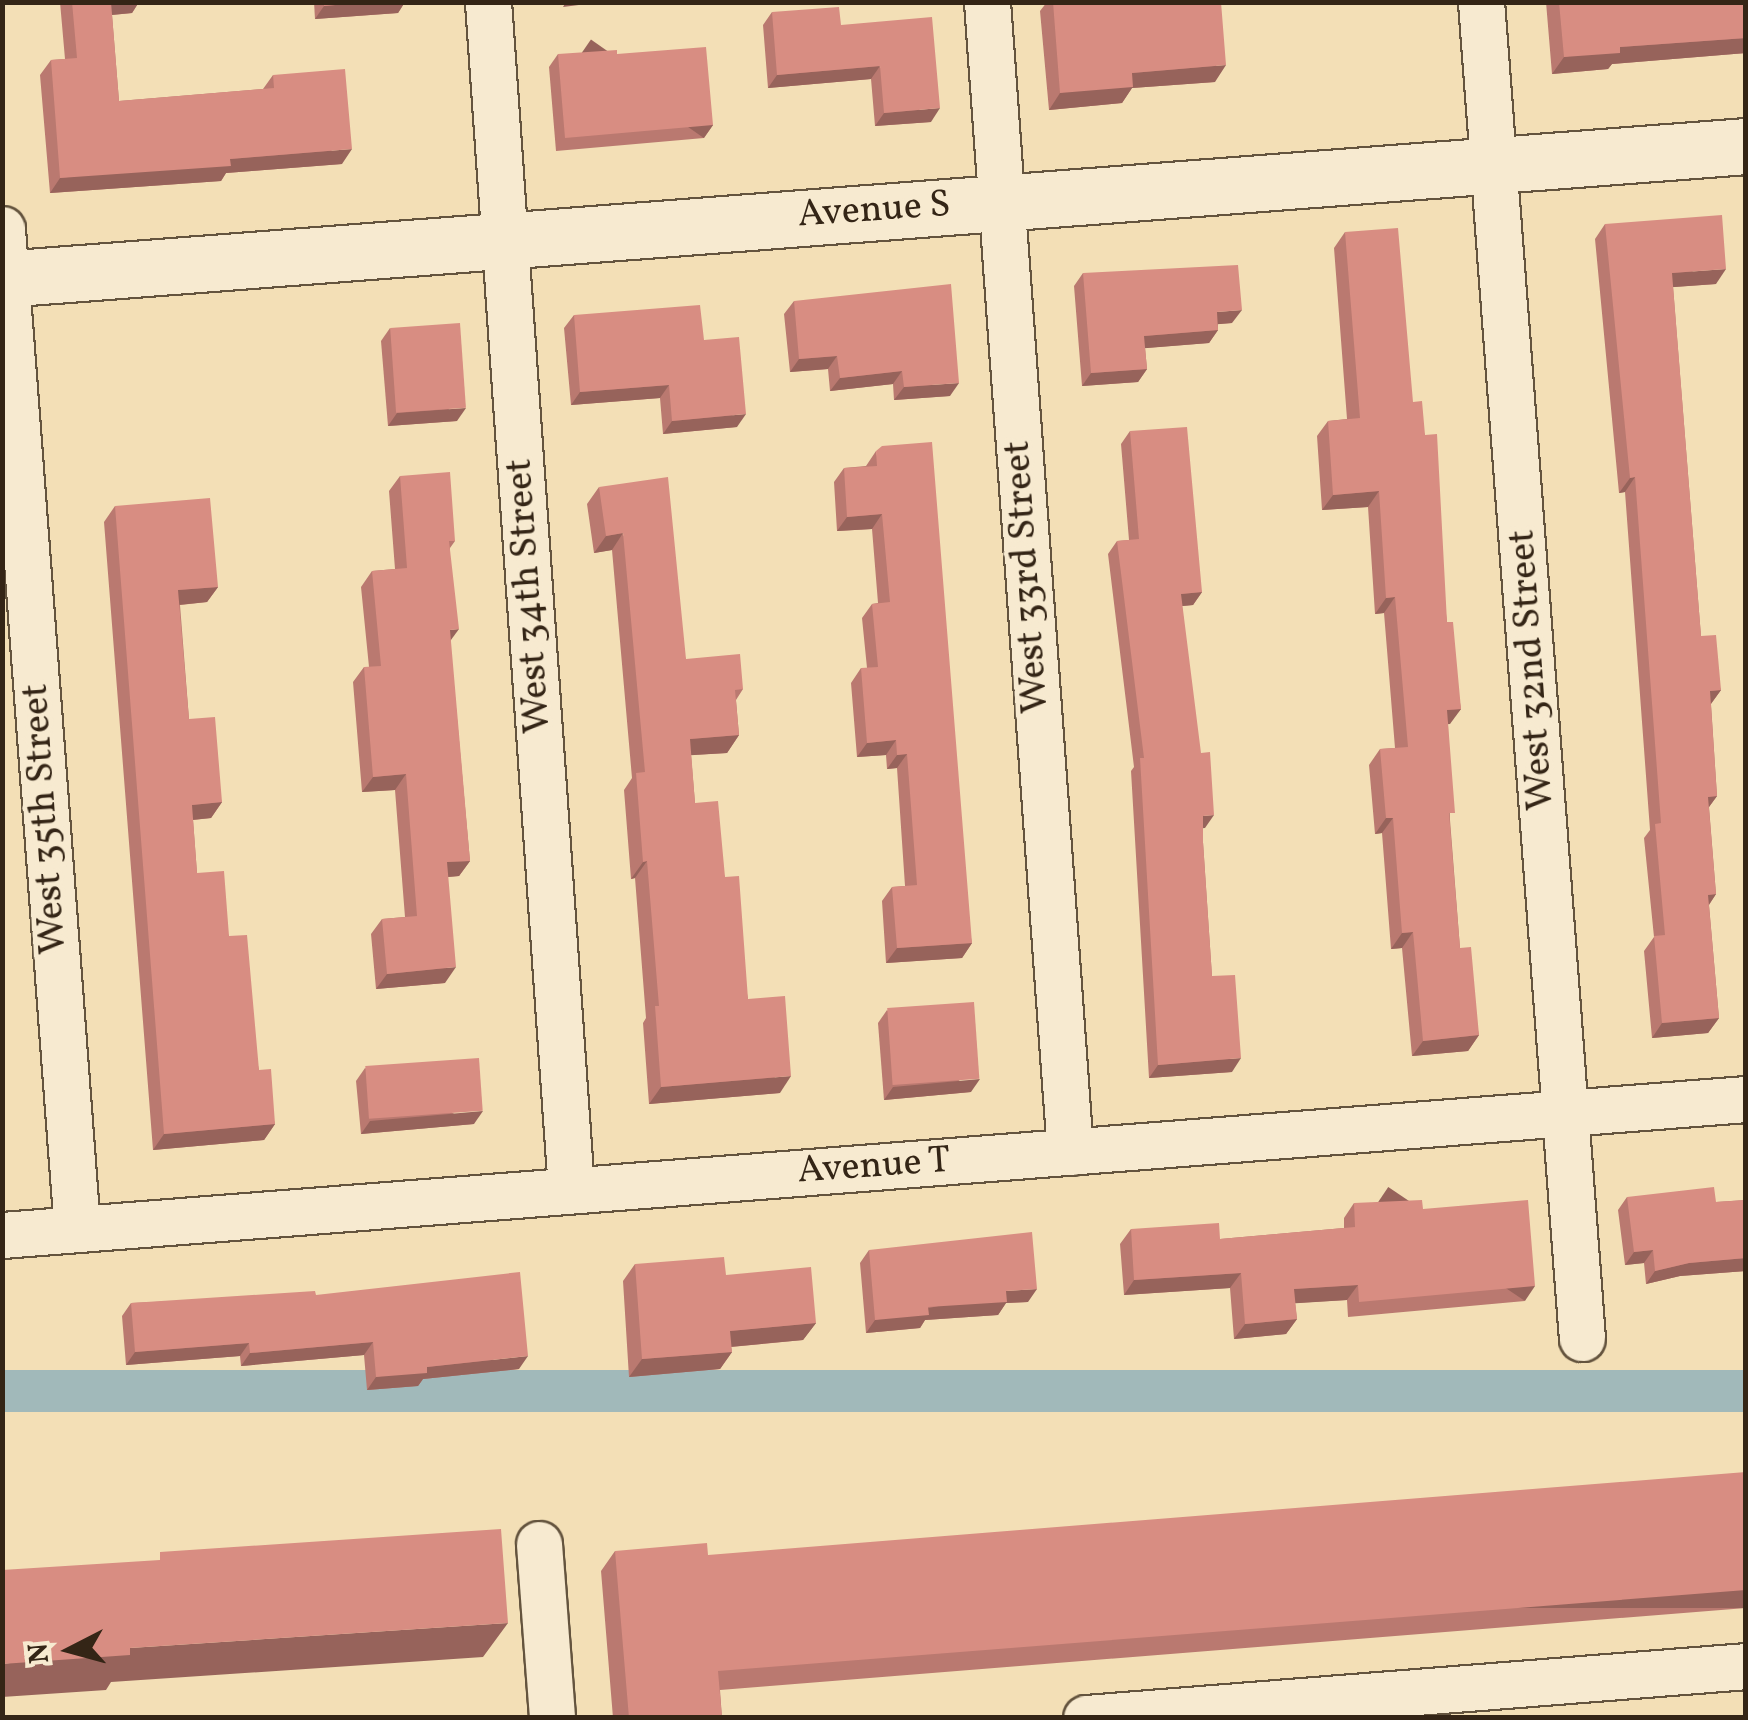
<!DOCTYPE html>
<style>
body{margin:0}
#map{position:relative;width:1748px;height:1720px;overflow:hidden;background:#f3dfb6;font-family:Vollkorn,serif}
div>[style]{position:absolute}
.water>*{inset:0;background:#a1b9ba;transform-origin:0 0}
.roads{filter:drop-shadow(2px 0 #64543e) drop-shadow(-2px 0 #64543e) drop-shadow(0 2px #64543e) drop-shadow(0 -2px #64543e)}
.minor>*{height:45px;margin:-22.5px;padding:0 22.5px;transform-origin:22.5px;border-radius:22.5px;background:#f7ead0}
.tertiary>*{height:55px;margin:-27.5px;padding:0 27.5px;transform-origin:27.5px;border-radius:27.5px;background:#f7ead0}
.wall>*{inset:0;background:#ba7970}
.shaded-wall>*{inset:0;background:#97635b;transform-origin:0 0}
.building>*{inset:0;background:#d88d82;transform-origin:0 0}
span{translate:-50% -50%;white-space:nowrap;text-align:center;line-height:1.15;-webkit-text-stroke:9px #f7ead0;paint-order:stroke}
.street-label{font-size:38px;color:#342516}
.frame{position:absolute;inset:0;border:5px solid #342516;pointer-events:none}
.north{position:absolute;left:20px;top:1600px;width:100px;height:100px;-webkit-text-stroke:8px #f7ead0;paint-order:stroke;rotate:264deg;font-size:28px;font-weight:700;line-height:40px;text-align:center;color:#342516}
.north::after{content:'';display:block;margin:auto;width:35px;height:45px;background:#342516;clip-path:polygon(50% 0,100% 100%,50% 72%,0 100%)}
</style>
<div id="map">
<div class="water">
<div style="left:1745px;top:1370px;width:42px;height:1747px;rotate:90deg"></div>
</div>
<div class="roads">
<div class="minor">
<div style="left:488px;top:2px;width:1191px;rotate:86deg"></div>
<div style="left:987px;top:2px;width:1153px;rotate:85.87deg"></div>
<div style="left:1481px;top:2px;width:1340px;rotate:85.68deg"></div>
<div style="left:2px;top:229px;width:1003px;rotate:85.71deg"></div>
<div style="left:2px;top:1235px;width:1749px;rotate:-4.46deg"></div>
<div style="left:539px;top:1544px;width:174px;rotate:85.7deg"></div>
<div style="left:1086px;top:1718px;width:662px;rotate:-4.5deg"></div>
</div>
<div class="tertiary">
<div style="left:2px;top:279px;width:1749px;rotate:-4.36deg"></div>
</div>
</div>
<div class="wall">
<div style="clip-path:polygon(60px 2px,139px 2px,132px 13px,112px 15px,119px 101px,263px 89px,273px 75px,342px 164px,226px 173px,221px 181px,50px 193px,40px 75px,51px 60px,65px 59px)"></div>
<div style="clip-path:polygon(314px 2px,405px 2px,398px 13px,315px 19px)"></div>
<div style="clip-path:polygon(1047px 2px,1221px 2px,1215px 82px,1132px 88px,1122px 103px,1049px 110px,1040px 11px)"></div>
<div style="clip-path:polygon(1546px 2px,1746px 2px,1746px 53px,1612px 64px,1608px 69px,1552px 74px)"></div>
<div style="clip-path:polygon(772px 12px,841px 25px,931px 122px,875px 126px,871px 79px,768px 88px,763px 25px)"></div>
<div style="clip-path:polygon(558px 54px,617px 54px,713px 125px,704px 138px,556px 151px,549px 67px)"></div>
<div style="clip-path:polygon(1605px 224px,1716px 284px,1673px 287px,1701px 636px,1721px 690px,1711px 704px,1717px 796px,1709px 807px,1716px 894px,1709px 905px,1719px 1018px,1708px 1033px,1652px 1038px,1644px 951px,1654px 937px,1644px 838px,1650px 830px,1625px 492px,1619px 493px,1595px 239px)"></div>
<div style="clip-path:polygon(1345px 232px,1425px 435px,1447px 622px,1461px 709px,1448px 724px,1450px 820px,1460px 948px,1479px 1035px,1468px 1051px,1412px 1056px,1402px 948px,1391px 949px,1382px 833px,1375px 834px,1369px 765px,1380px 749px,1395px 748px,1384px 613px,1375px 614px,1368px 507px,1322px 510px,1317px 436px,1328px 421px,1347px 419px,1334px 248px)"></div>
<div style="clip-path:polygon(1083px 273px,1232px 323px,1218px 324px,1218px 330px,1209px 343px,1145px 348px,1147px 369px,1138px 382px,1082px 386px,1074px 286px)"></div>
<div style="clip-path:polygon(794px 301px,950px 396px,894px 400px,893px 384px,830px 391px,828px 369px,790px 372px,784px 314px)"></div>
<div style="clip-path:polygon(574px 315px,704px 340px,737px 427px,663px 434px,660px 398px,571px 405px,564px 328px)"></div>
<div style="clip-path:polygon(390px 328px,457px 421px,388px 426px,381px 341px)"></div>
<div style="clip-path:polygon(1130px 431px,1202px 592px,1193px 605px,1182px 606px,1205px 828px,1203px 828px,1203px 842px,1212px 976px,1232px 1072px,1149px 1078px,1131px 771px,1134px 767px,1108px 554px,1117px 541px,1129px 540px,1121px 444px)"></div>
<div style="clip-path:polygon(876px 451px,972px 943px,962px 958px,886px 963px,882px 901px,892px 887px,905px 886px,897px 768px,887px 769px,886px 755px,857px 757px,851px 683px,861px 668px,867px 668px,862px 618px,872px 604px,878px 603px,872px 529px,837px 531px,834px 482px,844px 468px,866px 466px)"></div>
<div style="clip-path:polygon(400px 476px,455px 541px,450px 548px,450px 641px,470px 861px,459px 876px,448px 877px,445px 983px,376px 989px,371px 934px,382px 919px,405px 917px,395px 790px,362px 792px,353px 682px,364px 667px,369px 667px,361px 587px,372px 571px,395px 569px,389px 491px)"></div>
<div style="clip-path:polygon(599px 487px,686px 659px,743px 689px,736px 700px,739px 735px,727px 753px,691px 755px,695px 803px,725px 877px,748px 999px,780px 1093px,649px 1104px,643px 1023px,646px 1018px,635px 878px,631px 879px,624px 790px,632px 778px,612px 550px,594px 553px,587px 504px)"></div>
<div style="clip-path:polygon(115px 506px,218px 587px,207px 602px,180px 605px,189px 719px,222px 802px,211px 818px,193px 820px,197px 873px,229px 936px,259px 1070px,275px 1124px,264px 1140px,153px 1150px,104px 522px)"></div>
<div style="clip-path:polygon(887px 1010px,971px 1092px,884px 1100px,878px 1023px)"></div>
<div style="clip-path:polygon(365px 1068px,474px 1124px,361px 1134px,356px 1081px)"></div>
<div style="clip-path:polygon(1627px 1197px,1716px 1202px,1746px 1200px,1746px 1271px,1680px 1276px,1646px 1284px,1644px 1263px,1625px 1265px,1618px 1210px)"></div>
<div style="clip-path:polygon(1354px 1203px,1423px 1209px,1525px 1301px,1348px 1317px,1347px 1300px,1295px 1303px,1297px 1319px,1286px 1334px,1234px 1339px,1230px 1288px,1124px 1295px,1120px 1244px,1131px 1229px,1220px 1239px,1344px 1228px,1344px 1218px)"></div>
<div style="clip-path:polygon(869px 1250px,1028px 1302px,1006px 1303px,998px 1315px,925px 1320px,920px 1328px,866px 1333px,860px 1263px)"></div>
<div style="clip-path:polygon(635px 1264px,726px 1275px,816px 1323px,803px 1340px,731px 1347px,732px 1352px,720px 1369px,629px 1377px,623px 1281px)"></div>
<div style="clip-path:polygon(316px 1295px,519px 1369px,423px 1379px,418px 1386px,367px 1390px,364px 1355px,241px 1366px,240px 1356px,126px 1365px,122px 1316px,131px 1303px)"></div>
<div style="clip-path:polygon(615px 1551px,708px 1555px,1746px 1608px,720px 1690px,722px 1718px,613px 1718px,601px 1571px)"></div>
</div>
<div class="shaded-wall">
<div style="clip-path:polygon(110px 2px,139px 2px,132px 13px,100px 16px)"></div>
<div style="clip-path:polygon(369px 2px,405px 2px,398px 13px,315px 19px,324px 6px)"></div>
<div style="clip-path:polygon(566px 2px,602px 2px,563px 7px)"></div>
<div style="clip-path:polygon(1746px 38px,1746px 53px,1612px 64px,1608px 69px,1552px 74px,1564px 57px,1620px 47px)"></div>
<div style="clip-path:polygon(1226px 65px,1215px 82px,1132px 88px,1122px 103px,1049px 110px,1060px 93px,1132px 73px)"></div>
<div style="clip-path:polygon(880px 66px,871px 79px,768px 88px,777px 75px)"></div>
<div style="clip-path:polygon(940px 108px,931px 122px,875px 126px,884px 113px)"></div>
<div style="left:713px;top:125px;width:16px;height:149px;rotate:125deg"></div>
<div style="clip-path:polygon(352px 149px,342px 164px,226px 173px,221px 181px,50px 193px,60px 178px,230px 159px)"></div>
<div style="clip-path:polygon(1726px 269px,1716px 284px,1661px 288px,1672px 273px)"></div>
<div style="clip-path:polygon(1242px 310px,1232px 323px,1208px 325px,1217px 312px)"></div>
<div style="clip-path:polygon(1218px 330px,1209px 343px,1135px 349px,1144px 336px)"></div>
<div style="clip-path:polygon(837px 356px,828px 369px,790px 372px,799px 359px)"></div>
<div style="clip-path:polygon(1147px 369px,1138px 382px,1082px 386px,1091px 373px)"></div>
<div style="clip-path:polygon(902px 371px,893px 384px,830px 391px,840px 378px)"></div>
<div style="clip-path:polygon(959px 383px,950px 396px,894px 400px,904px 387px)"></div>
<div style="clip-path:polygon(669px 385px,660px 398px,571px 405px,580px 392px)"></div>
<div style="clip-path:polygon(466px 408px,457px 421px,388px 426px,397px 413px)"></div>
<div style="clip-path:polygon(746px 414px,737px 427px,663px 434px,672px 421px)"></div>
<div style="clip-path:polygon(1635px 477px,1625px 492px,1619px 493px,1630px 478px)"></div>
<div style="clip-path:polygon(1379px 491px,1368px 507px,1322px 510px,1333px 495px)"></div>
<div style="clip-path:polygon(882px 514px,872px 529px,837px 531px,847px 517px)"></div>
<div style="clip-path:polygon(623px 533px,612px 550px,594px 553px,606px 536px)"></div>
<div style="clip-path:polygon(218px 587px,207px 602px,168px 606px,178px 590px)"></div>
<div style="clip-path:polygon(1202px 592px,1193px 605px,1172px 607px,1181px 594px)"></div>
<div style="clip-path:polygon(1395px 597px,1384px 613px,1375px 614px,1386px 598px)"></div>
<div style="clip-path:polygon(459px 629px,448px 644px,450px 630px)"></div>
<div style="clip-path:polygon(1721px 690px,1710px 705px,1710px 691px)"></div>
<div style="clip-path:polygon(1461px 709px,1450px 724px,1436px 725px,1447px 710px)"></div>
<div style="clip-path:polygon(739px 735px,727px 753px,678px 756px,690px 739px)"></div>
<div style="clip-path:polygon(896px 740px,886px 755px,857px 757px,867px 743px)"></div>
<div style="clip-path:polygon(907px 754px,897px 768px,887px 769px,897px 755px)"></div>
<div style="clip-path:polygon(406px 774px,395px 790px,362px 792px,373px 777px)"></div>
<div style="clip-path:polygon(1717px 796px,1706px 811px,1708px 797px)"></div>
<div style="clip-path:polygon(222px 802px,211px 818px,181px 821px,192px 805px)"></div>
<div style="clip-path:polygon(1214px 815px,1205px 828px,1194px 829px,1203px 816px)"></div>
<div style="clip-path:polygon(1386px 818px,1393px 818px,1382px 833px,1375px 834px)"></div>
<div style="clip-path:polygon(470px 861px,459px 876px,436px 878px,447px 862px)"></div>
<div style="clip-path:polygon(647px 861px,635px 878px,631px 879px,643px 862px)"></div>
<div style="clip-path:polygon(1716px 894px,1706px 909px,1708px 895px)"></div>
<div style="clip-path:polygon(1413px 932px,1402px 948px,1391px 949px,1402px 933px)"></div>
<div style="clip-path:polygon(972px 943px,962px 958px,886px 963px,897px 948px)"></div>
<div style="clip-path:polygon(456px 967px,445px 983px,376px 989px,387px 974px)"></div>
<div style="clip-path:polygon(1719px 1018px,1708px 1033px,1652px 1038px,1662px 1023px)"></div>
<div style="clip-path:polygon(1479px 1035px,1468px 1051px,1412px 1056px,1423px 1041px)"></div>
<div style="clip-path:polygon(1241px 1058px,1232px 1072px,1149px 1078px,1158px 1065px)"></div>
<div style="clip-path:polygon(791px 1076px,780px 1093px,649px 1104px,661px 1087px)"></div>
<div style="clip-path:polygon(980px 1079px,971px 1092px,884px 1100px,893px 1087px)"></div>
<div style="clip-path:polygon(483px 1111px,474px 1124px,361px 1134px,370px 1121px)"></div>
<div style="clip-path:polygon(275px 1124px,264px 1140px,153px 1150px,164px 1134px)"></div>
<div style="clip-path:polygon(1653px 1250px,1644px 1263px,1625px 1265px,1634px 1252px)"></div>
<div style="clip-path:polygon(1746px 1258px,1746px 1271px,1680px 1276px,1646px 1284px,1655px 1271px,1689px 1263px)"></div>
<div style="clip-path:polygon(1241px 1273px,1230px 1288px,1124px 1295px,1134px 1280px)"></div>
<div style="clip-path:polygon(1358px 1285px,1347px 1300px,1284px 1304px,1294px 1289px)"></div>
<div style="left:1535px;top:1286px;width:18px;height:177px;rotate:124deg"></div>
<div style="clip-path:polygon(1037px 1289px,1028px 1302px,1006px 1303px,998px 1315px,925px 1320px,920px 1328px,866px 1333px,875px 1320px,1006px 1291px)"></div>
<div style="clip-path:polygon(1297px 1319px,1286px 1334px,1234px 1339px,1245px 1324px)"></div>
<div style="clip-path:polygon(816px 1323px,803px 1340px,718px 1348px,730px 1331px)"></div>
<div style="clip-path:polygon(373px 1342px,364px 1355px,241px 1366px,250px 1353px)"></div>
<div style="clip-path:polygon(249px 1343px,240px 1356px,126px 1365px,135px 1352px)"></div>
<div style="clip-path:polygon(732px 1352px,720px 1369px,629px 1377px,642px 1359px)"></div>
<div style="clip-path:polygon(528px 1356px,519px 1369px,423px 1379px,418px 1386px,367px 1390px,376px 1377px,427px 1367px)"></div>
<div style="left:1746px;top:1590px;width:18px;height:1031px;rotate:90deg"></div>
<div style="clip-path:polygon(508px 1623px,483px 1657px,111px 1682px,106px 1690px,2px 1697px,2px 1664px,130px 1648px)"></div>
</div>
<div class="building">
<div style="clip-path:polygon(72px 2px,111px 2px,119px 101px,274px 88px,273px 75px,345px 69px,352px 149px,230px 159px,231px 166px,60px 178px,51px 60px,77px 58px)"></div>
<div style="clip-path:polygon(324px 2px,369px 2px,324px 6px)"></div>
<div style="clip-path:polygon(1053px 2px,1221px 2px,1226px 65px,1132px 73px,1133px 87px,1060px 93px)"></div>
<div style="clip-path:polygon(1559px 2px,1746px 2px,1746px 38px,1620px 47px,1620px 53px,1564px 57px)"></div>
<div style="clip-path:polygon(839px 7px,841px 25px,932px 17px,940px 108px,884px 113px,880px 66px,777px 75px,772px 12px)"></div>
<div style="clip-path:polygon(706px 47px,713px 125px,565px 138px,558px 54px,617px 50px,617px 54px)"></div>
<div style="clip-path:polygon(1722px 215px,1726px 269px,1672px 273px,1701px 636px,1716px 635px,1721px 690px,1710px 691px,1717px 796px,1708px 797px,1716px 894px,1708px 895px,1719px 1018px,1662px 1023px,1654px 936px,1665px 935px,1655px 824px,1661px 823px,1635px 477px,1630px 478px,1605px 224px)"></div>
<div style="clip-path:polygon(1398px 228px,1413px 402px,1422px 401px,1425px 435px,1437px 434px,1447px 622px,1453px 622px,1461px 709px,1447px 710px,1455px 813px,1449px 813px,1460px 948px,1471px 947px,1479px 1035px,1423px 1041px,1413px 932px,1402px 933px,1393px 818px,1386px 818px,1380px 749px,1408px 747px,1395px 597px,1386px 598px,1379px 491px,1333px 495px,1328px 421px,1360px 418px,1345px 232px)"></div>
<div style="clip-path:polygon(1238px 265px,1242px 310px,1217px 312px,1218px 330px,1144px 336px,1147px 369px,1091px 373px,1083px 273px)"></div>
<div style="clip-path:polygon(951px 284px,959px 383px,904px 387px,902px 371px,840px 378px,837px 356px,799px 359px,794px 301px)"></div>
<div style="clip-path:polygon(700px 305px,704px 340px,739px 337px,746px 414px,672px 421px,669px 385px,580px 392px,574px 315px)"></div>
<div style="left:460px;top:323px;width:85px;height:70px;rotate:86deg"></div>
<div style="clip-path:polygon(1187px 427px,1202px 592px,1181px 594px,1201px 753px,1210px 752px,1214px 815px,1203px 816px,1203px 842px,1212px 976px,1235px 975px,1241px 1058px,1158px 1065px,1140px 758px,1144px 758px,1117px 541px,1139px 539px,1130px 431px)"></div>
<div style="clip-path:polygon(932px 442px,972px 943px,897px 948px,892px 887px,917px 885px,907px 754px,897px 755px,896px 740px,867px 743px,861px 668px,878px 667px,872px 604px,890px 602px,882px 514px,847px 517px,844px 468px,877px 466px,876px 451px,882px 446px)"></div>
<div style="clip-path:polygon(450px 472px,455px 541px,449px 541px,459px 629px,450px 630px,470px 861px,447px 862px,456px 967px,387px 974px,382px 919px,417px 916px,406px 774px,373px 777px,364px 667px,381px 666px,372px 571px,407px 568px,400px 476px)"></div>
<div style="clip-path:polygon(668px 477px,686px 659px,740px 654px,743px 689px,735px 690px,739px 735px,690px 739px,695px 803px,718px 801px,725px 877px,739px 876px,748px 999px,785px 996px,791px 1076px,661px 1087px,655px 1006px,659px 1006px,647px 861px,643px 862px,636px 773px,645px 772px,623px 533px,606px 536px,599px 487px)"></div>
<div style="clip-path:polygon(210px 498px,218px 587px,178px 590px,189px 719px,215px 717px,222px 802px,192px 805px,197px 873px,224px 871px,229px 936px,247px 935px,259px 1070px,271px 1069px,275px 1124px,164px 1134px,115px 506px)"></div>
<div style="left:974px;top:1002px;width:77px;height:87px;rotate:86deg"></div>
<div style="left:479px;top:1058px;width:53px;height:114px;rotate:86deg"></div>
<div style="clip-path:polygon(1714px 1187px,1716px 1202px,1746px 1200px,1746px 1258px,1689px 1263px,1655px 1271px,1653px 1250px,1634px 1252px,1627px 1197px)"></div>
<div style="clip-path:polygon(1422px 1200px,1423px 1209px,1528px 1200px,1535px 1286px,1359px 1302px,1358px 1285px,1294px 1289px,1297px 1319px,1245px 1324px,1241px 1273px,1134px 1280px,1131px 1229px,1219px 1223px,1220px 1239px,1355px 1227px,1354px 1203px)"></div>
<div style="clip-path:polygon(1032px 1232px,1037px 1289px,1006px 1291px,1007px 1302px,928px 1307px,929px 1315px,875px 1320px,869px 1250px)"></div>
<div style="clip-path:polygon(724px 1257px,726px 1275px,811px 1267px,816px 1323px,730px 1331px,732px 1352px,642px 1359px,635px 1264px)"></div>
<div style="clip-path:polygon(520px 1272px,528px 1356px,427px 1367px,427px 1373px,376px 1377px,373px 1342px,250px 1353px,249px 1343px,135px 1352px,131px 1303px,315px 1291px,316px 1295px)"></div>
<div style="clip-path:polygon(1746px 1472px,1746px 1590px,718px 1671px,722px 1718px,629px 1718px,615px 1551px,707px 1543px,708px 1555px)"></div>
<div style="clip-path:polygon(501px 1529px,508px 1623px,130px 1648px,130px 1655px,2px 1664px,2px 1570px,160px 1560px,160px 1552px)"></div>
</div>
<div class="street-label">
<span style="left:874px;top:211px;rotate:-4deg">Avenue S</span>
<span style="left:1028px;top:577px;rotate:-94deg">West 33rd Street</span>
<span style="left:530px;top:596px;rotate:-94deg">West 34th Street</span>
<span style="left:1533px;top:670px;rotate:-94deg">West 32nd Street</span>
<span style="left:46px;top:819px;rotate:-94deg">West 35th Street</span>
<span style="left:874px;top:1167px;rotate:-4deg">Avenue T</span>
</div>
<div class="frame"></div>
<div class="north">N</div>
</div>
